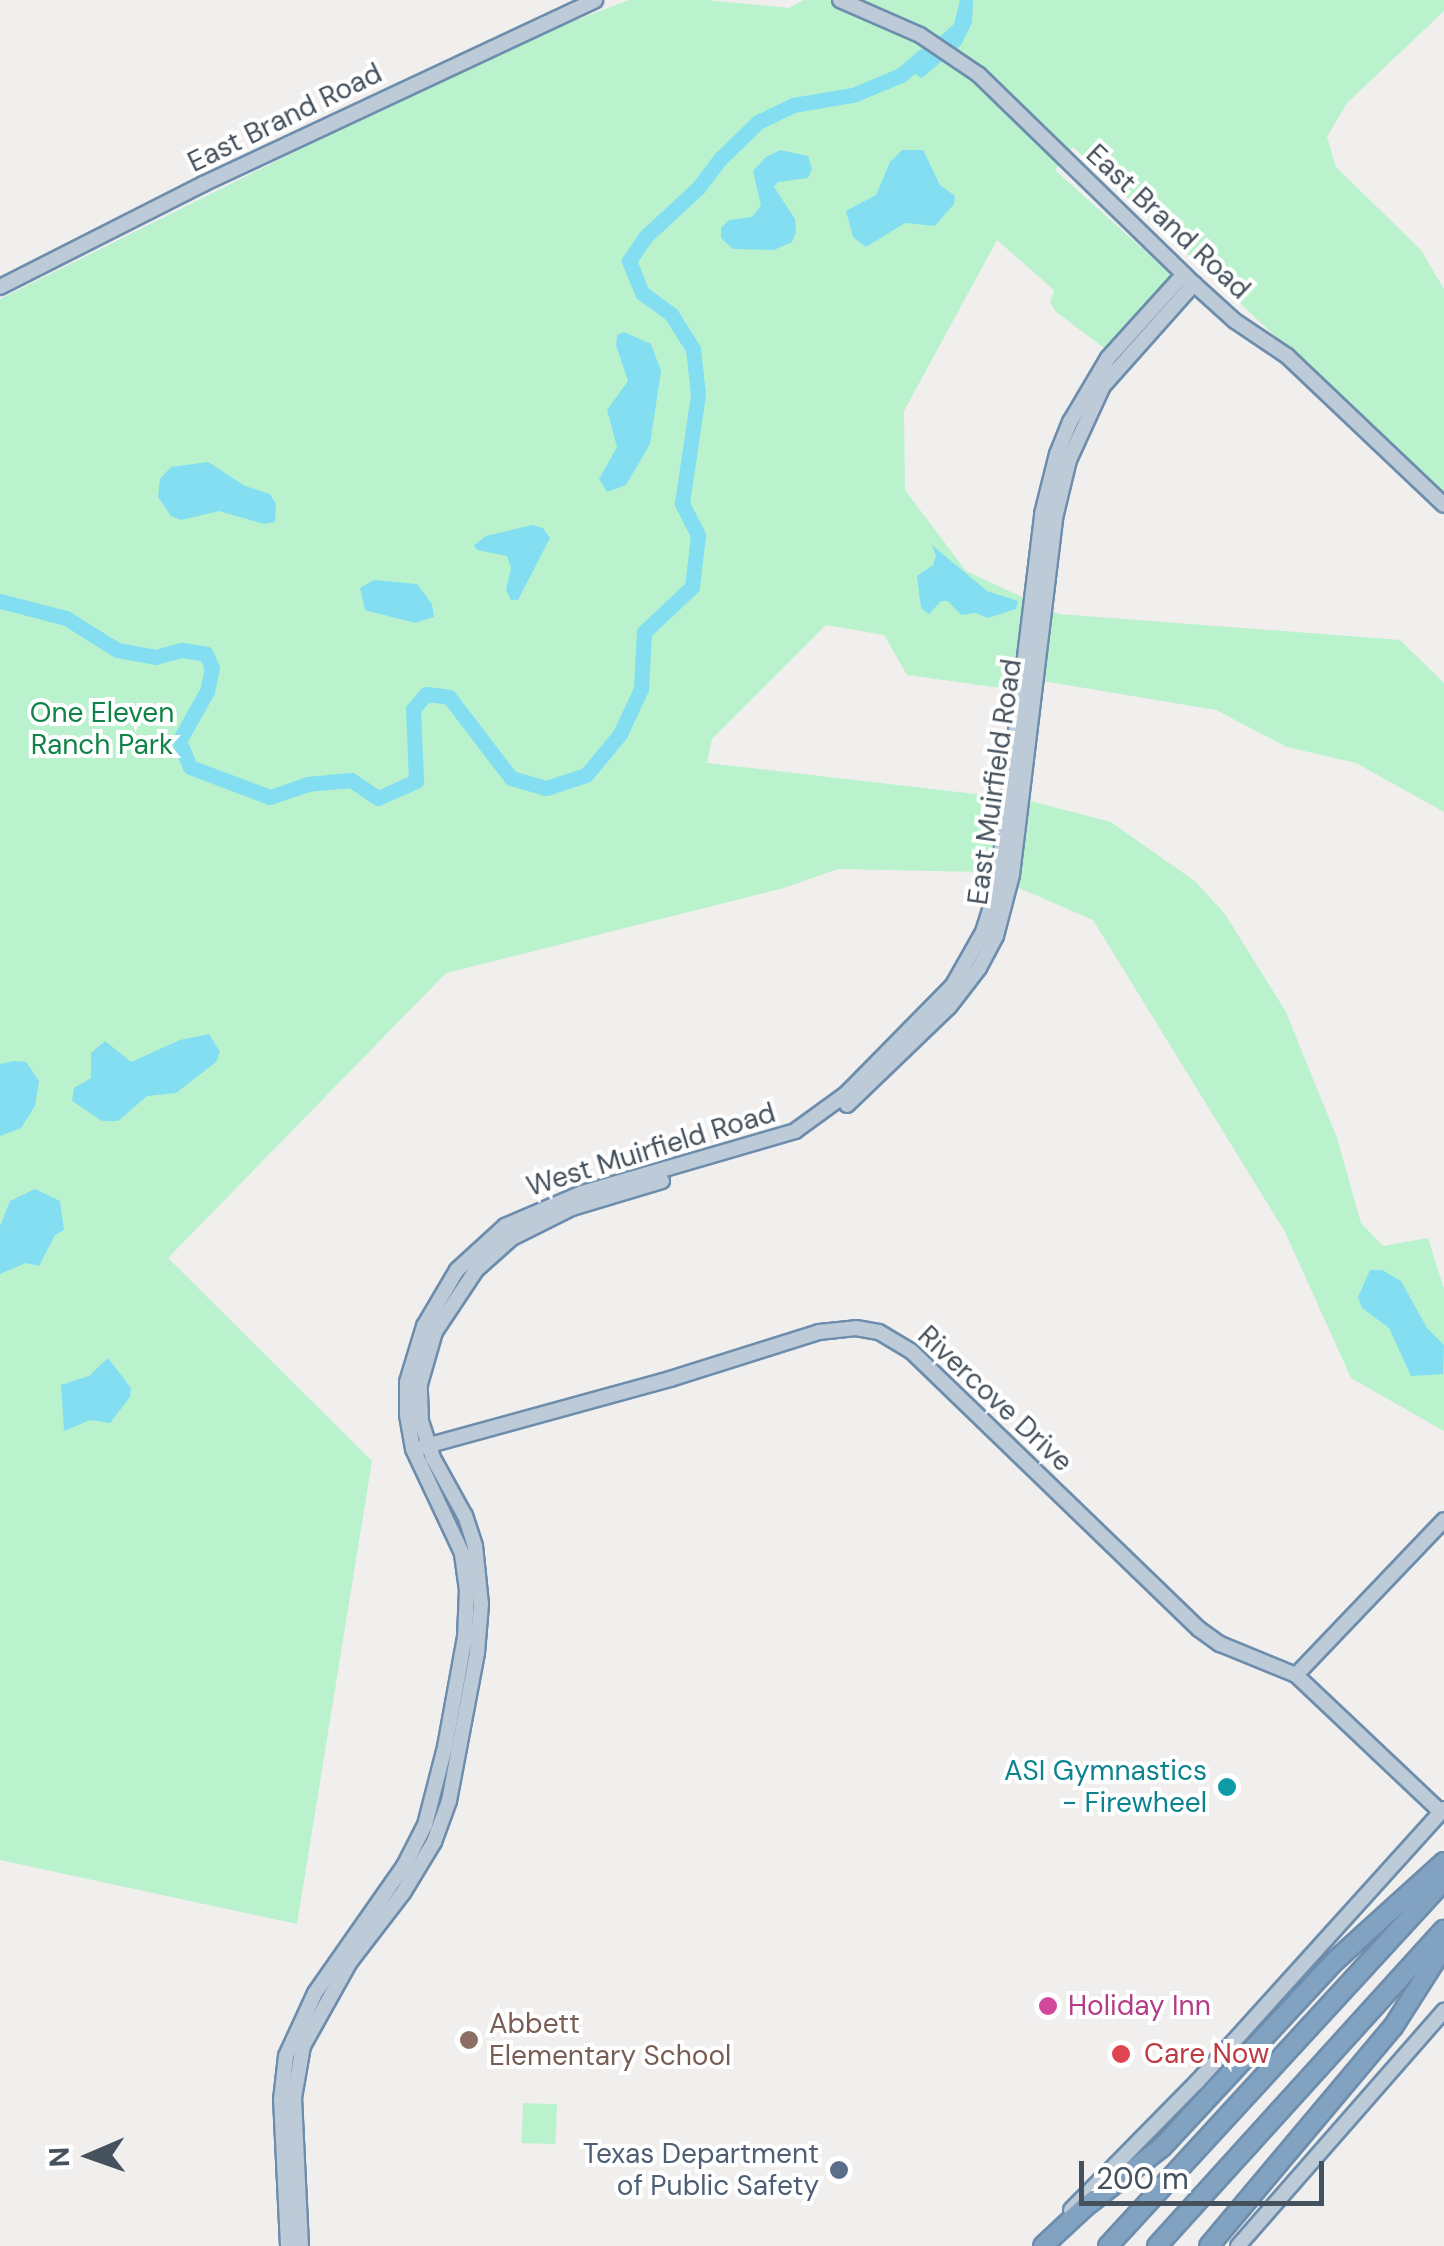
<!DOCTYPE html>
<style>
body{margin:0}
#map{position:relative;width:1444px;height:2246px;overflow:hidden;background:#f1eeee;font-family:"DM Sans",sans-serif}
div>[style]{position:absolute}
.green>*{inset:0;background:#b9f2cd;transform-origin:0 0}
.water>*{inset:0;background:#83def2}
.river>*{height:15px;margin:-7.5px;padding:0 7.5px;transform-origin:7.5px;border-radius:7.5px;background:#83def2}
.roads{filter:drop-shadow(2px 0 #6d8dad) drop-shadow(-2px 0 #6d8dad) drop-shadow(0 2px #6d8dad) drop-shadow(0 -2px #6d8dad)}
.secondary>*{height:14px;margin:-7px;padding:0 7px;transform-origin:7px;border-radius:7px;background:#bdcad7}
.highway>*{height:18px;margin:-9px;padding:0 9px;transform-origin:9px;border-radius:9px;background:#82a2c1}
.dots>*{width:28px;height:28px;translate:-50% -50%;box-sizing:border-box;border:5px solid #fff;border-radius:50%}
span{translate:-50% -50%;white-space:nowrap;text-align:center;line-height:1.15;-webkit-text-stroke:8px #fff;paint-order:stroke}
.street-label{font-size:28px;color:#45525d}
.park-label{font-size:28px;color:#108447}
.culture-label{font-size:28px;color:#0d838f}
.right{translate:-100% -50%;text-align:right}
.hotel-label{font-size:28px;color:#b23c85}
.left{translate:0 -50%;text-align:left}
.education-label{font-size:28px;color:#785e54}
.health-label{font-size:28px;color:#be3a42}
.service-label{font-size:28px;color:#4e5e75}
.north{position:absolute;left:40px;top:2106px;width:100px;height:100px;-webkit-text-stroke:8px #fff;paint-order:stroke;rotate:268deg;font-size:28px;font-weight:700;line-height:40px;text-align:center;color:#45525d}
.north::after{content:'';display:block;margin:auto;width:35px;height:45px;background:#45525d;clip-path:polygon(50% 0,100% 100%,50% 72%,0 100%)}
.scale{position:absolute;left:1079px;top:2161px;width:245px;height:45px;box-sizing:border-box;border:5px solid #45525d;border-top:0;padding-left:12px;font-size:30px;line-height:35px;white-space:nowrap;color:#45525d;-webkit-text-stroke:8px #fff;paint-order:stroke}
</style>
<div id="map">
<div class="green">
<div style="clip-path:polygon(evenodd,629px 0,706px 0,789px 8px,804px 0,1444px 0,1444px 11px,1347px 103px,1327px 137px,1336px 167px,1421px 250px,1444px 289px,1444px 494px,1073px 147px,1055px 170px,1174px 277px,1107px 350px,1056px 312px,1050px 302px,1054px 290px,997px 240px,904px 411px,905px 490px,966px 571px,1059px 614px,1400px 640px,1444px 683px,1444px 812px,1356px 763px,1287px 747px,1216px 710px,1043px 681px,1030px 801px,1111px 822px,1196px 882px,1225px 914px,1286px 1012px,1337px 1138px,1361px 1223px,1383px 1246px,1428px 1238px,1444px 1289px,1444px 1431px,1351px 1378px,1285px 1232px,1093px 920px,982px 872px,838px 869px,784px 888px,446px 973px,168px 1258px,372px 1461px,297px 1924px,0 1860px,0 299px,373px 113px,558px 27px,629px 0,826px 625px,884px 635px,907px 675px,1015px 690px,1001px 797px,707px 763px,712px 739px,826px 625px)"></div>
<div style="left:523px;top:2103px;width:34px;height:40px;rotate:2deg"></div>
</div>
<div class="water">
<div style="clip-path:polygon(960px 0,973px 0,972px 23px,961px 45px,922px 78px,905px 68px,954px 24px)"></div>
<div style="clip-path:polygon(780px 150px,808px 156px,812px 169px,808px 178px,778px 182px,774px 187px,795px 219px,796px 232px,792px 242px,774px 250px,733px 249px,721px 238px,721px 228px,729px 220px,752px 217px,761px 206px,753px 171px,766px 157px)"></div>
<div style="clip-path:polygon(902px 150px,923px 150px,940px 185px,955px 196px,954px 204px,935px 226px,905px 223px,866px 247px,853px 237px,846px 211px,876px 195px,890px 162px)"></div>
<div style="clip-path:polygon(624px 332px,651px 344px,661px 371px,650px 444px,626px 485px,607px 492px,599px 479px,617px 447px,607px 410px,628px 381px,616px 345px,617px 335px)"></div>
<div style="clip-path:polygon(208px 462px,245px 486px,270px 494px,276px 504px,275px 522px,264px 524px,219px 511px,181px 520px,171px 516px,158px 497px,160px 479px,171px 467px)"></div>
<div style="clip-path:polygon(532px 525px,543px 528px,550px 538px,518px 600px,511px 600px,506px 590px,511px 568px,507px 556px,477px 550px,474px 545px,486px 536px)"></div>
<div style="clip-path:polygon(932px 545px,987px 591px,1018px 601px,1016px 609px,988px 618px,976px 613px,961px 615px,948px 601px,941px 601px,929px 614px,921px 608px,917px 576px,933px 565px,936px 556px)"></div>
<div style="clip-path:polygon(374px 580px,417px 584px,432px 604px,434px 617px,415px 623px,365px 610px,360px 588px)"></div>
<div style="clip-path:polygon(209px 1034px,220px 1052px,216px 1062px,176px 1093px,147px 1096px,118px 1121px,102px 1121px,72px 1101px,74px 1088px,91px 1078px,91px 1053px,105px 1041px,131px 1062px,180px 1040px)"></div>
<div style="clip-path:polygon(14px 1061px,26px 1062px,39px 1081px,35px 1106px,21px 1128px,0 1136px,0 1064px)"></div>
<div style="clip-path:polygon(35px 1189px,60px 1201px,64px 1230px,55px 1235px,39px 1266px,26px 1263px,0 1274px,0 1226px,10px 1201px)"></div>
<div style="clip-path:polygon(1370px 1270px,1382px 1270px,1401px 1281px,1427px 1328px,1444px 1345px,1443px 1374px,1411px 1376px,1389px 1328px,1362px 1308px,1358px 1297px)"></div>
<div style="clip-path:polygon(108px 1358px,131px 1388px,130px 1397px,110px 1423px,90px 1420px,64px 1431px,61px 1385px,89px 1376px)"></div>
</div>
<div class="river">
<div style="left:0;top:601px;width:68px;rotate:14.4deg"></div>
<div style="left:66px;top:618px;width:60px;rotate:32.1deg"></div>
<div style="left:117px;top:650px;width:39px;rotate:10deg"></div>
<div style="left:155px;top:657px;width:28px;rotate:-15deg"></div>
<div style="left:182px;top:650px;width:24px;rotate:9deg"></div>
<div style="left:206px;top:654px;width:15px;rotate:67deg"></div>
<div style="left:212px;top:668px;width:24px;rotate:102deg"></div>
<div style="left:207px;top:691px;width:57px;rotate:119.2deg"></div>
<div style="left:179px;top:741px;width:28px;rotate:67deg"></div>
<div style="left:190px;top:767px;width:85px;rotate:20.6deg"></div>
<div style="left:270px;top:797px;width:39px;rotate:-19deg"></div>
<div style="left:307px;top:784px;width:44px;rotate:-5.2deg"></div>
<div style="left:351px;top:780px;width:32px;rotate:34deg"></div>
<div style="left:378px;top:798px;width:42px;rotate:-24.1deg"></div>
<div style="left:416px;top:781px;width:72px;rotate:-92.4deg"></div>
<div style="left:413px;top:709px;width:20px;rotate:-49deg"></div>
<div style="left:426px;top:694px;width:23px;rotate:7deg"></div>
<div style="left:449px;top:697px;width:102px;rotate:52.6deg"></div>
<div style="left:511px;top:778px;width:36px;rotate:16deg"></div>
<div style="left:546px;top:788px;width:42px;rotate:-18deg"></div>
<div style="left:586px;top:775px;width:53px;rotate:-50.3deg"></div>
<div style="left:620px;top:734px;width:50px;rotate:-65deg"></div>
<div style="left:641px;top:689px;width:57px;rotate:-87deg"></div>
<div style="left:644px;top:632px;width:66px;rotate:-43.2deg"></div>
<div style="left:692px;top:587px;width:52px;rotate:-83.4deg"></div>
<div style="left:698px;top:535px;width:36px;rotate:-117deg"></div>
<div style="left:682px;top:503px;width:110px;rotate:-81.6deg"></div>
<div style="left:698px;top:394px;width:45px;rotate:-96.3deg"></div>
<div style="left:693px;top:349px;width:41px;rotate:-122.2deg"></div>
<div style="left:671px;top:314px;width:36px;rotate:-144deg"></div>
<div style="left:642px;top:293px;width:35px;rotate:-112deg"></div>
<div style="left:629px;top:261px;width:29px;rotate:-56deg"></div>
<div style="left:645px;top:237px;width:72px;rotate:-42.8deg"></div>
<div style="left:698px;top:188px;width:38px;rotate:-53deg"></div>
<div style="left:721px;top:158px;width:52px;rotate:-44.2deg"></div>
<div style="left:758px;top:122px;width:39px;rotate:-26deg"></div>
<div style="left:793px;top:105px;width:61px;rotate:-9.5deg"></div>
<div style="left:853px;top:95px;width:52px;rotate:-22.6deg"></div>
<div style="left:901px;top:75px;width:29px;rotate:-41deg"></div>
</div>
<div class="roads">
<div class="secondary">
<div style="left:840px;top:0;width:87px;rotate:23.6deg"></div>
<div style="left:920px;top:35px;width:71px;rotate:34.1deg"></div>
<div style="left:979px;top:75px;width:300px;rotate:44.2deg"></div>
<div style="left:1194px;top:284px;width:55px;rotate:42.1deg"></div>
<div style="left:1235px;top:321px;width:63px;rotate:33.9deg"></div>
<div style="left:1287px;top:356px;width:216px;rotate:43.5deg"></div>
<div style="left:0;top:287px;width:228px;rotate:-26.9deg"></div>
<div style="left:203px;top:184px;width:433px;rotate:-25.1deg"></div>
<div style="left:847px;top:1105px;width:141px;rotate:-43.9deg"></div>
<div style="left:949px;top:1007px;width:49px;rotate:-52.4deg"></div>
<div style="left:979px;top:968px;width:36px;rotate:-62deg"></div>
<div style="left:996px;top:936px;width:63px;rotate:-75.3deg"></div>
<div style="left:1012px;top:875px;width:360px;rotate:-83.1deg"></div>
<div style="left:1055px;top:518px;width:60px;rotate:-76.4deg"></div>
<div style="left:1069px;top:460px;width:81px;rotate:-65.3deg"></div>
<div style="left:1103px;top:386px;width:137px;rotate:-48.3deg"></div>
<div style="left:423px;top:1447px;width:256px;rotate:-15.4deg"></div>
<div style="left:670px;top:1379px;width:156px;rotate:-17.5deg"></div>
<div style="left:819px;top:1332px;width:37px;rotate:-6deg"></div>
<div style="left:856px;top:1328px;width:23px;rotate:10deg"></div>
<div style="left:879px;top:1332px;width:37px;rotate:31deg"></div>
<div style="left:911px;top:1351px;width:400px;rotate:44deg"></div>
<div style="left:1199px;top:1629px;width:26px;rotate:36deg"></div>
<div style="left:1220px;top:1644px;width:82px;rotate:22.2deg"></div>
<div style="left:1296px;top:1675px;width:199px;rotate:43.4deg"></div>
<div style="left:1296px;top:1675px;width:214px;rotate:-46.3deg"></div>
<div style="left:1071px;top:2210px;width:180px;rotate:-45.5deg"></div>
<div style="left:1197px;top:2082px;width:368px;rotate:-47.9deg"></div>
<div style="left:288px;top:2246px;width:146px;rotate:-92.7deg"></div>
<div style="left:281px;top:2100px;width:44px;rotate:-83.5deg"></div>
<div style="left:286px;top:2056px;width:69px;rotate:-65.3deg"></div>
<div style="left:315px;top:1993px;width:155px;rotate:-55deg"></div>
<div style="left:404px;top:1866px;width:46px;rotate:-62.9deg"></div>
<div style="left:425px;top:1825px;width:81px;rotate:-75.6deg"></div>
<div style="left:445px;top:1747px;width:112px;rotate:-79.7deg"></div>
<div style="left:465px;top:1637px;width:47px;rotate:-87.6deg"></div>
<div style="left:467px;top:1590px;width:37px;rotate:-98deg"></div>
<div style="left:462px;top:1553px;width:115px;rotate:-115.2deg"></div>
<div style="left:413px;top:1449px;width:35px;rotate:-100deg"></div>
<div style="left:407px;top:1415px;width:33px;rotate:-90deg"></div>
<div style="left:407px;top:1382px;width:59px;rotate:-73.1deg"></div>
<div style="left:424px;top:1326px;width:65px;rotate:-59.5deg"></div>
<div style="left:457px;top:1270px;width:65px;rotate:-42.5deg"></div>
<div style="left:505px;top:1226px;width:84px;rotate:-23.2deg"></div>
<div style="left:582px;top:1193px;width:222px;rotate:-16.2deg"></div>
<div style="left:795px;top:1131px;width:63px;rotate:-36deg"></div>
<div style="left:846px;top:1094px;width:153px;rotate:-45.5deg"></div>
<div style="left:953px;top:985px;width:61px;rotate:-60.5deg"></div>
<div style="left:983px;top:932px;width:46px;rotate:-72.3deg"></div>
<div style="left:997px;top:888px;width:377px;rotate:-83.1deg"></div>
<div style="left:1042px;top:514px;width:62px;rotate:-76deg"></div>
<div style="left:1057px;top:454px;width:35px;rotate:-68deg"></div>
<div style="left:1070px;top:422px;width:74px;rotate:-59.3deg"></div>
<div style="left:1108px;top:358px;width:113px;rotate:-47.9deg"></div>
<div style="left:301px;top:2246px;width:148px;rotate:-92.7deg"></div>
<div style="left:294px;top:2098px;width:53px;rotate:-80.2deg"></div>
<div style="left:303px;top:2046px;width:96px;rotate:-60.8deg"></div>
<div style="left:350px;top:1962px;width:87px;rotate:-52.5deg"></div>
<div style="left:403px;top:1893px;width:60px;rotate:-58.7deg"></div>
<div style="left:434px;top:1842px;width:44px;rotate:-69.9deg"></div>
<div style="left:449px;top:1801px;width:151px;rotate:-79.3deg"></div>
<div style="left:477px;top:1653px;width:49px;rotate:-85.3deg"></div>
<div style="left:481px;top:1604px;width:58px;rotate:-95.9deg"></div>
<div style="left:475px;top:1546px;width:32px;rotate:-108deg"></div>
<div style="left:465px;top:1516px;width:66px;rotate:-118.9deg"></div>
<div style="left:433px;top:1458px;width:39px;rotate:-108deg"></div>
<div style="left:421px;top:1421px;width:37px;rotate:-92deg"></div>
<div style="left:420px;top:1384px;width:54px;rotate:-73.9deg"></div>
<div style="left:435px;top:1332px;width:74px;rotate:-56.5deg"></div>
<div style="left:476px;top:1270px;width:48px;rotate:-41.6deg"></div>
<div style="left:512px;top:1238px;width:67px;rotate:-26.6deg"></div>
<div style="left:572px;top:1208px;width:94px;rotate:-16.7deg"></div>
<div style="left:1238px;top:2246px;width:313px;rotate:-48.8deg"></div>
</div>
<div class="highway">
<div style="left:1043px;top:2246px;width:57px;rotate:-42.9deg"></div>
<div style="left:1085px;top:2207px;width:98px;rotate:-37.9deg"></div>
<div style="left:1162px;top:2147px;width:255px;rotate:-47.1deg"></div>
<div style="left:1336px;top:1960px;width:146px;rotate:-42.2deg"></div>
<div style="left:1108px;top:2246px;width:497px;rotate:-47.4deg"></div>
<div style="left:1157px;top:2246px;width:427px;rotate:-47.8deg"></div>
<div style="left:1209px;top:2246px;width:286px;rotate:-50deg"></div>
<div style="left:1393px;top:2027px;width:95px;rotate:-57.5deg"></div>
</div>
</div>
<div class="dots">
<div style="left:1227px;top:1787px;background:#0f9aa8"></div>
<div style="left:1048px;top:2006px;background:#d1479c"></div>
<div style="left:469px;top:2040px;background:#8d6e63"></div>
<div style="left:1121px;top:2054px;background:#e0444e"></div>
<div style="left:839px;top:2170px;background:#5c6f8a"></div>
</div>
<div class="street-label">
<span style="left:285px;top:118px;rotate:-26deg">East Brand Road</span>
<span style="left:1168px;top:222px;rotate:43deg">East Brand Road</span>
<span style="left:995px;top:782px;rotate:-82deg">East Muirfield Road</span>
<span style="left:651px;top:1150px;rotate:-17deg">West Muirfield Road</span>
<span style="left:995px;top:1399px;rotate:43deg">Rivercove Drive</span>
</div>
<div class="park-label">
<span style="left:102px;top:729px">One Eleven<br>Ranch Park</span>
</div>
<div class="culture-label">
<span class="right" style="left:1207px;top:1787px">ASI Gymnastics<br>- Firewheel</span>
</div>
<div class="hotel-label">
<span class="left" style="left:1068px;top:2006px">Holiday Inn</span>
</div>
<div class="education-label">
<span class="left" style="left:489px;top:2040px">Abbett<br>Elementary School</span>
</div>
<div class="health-label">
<span class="left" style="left:1144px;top:2054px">Care Now</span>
</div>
<div class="service-label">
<span class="right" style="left:819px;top:2170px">Texas Department<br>of Public Safety</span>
</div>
<div class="north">N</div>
<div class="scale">200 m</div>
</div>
